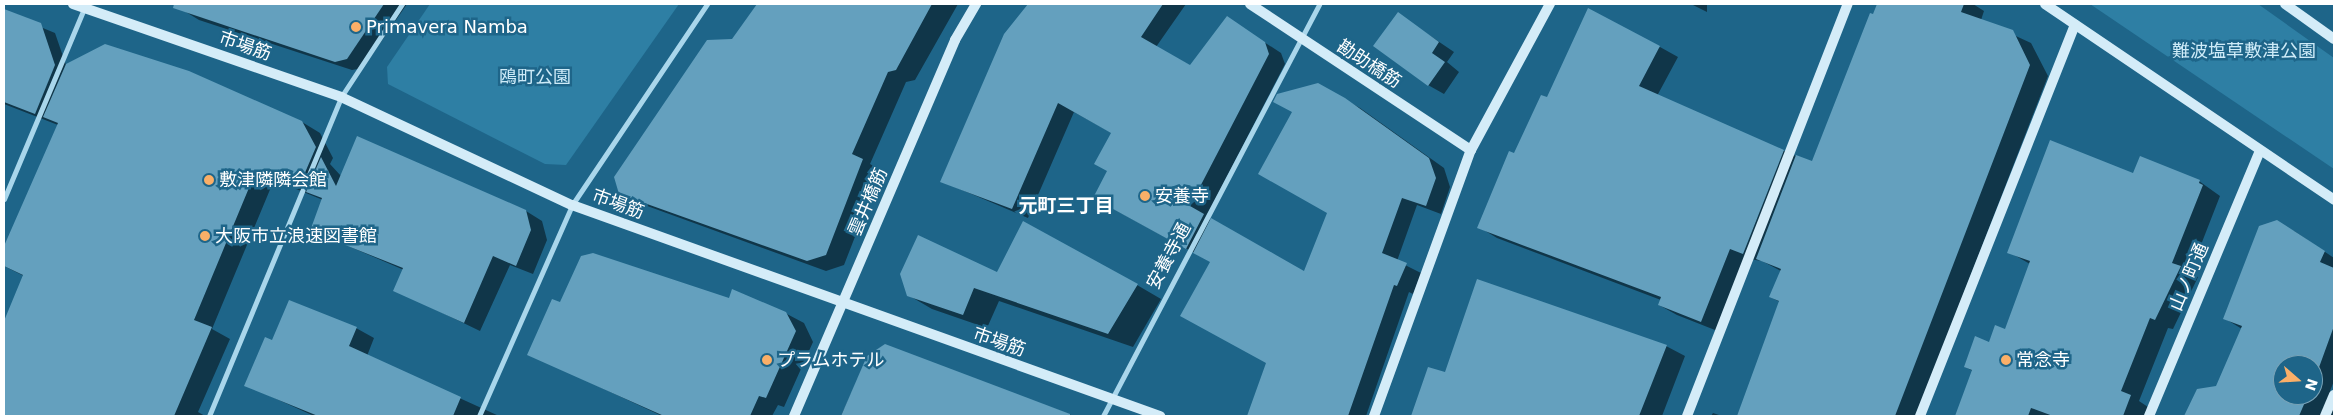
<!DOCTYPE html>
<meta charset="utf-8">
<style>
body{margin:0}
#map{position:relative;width:2338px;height:420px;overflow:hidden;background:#1e6589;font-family:"DejaVu Sans","Noto Sans JP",sans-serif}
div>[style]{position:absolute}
.green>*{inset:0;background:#2e7fa4}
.shadow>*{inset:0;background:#0007}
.building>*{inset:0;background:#64a0be}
.street>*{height:5px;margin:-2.5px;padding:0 2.5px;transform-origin:2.5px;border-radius:2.5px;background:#a9d6eb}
.secondary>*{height:10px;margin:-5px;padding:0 5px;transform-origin:5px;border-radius:5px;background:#d4ecf8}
.dots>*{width:14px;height:14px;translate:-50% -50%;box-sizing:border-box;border:2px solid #1e6589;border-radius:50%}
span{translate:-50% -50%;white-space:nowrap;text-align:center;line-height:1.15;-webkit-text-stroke:5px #1e6589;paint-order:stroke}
.poi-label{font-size:18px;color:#fff}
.left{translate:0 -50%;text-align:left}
.street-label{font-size:18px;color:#fff}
.park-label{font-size:18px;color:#ceebf8}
.neighbourhood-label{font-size:19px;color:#fff;font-weight:700}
.frame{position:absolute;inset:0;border:5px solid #fff;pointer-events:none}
.north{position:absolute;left:2273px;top:355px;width:50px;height:50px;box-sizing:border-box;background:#1e6589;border:1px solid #78a3b8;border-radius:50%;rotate:109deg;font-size:14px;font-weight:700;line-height:20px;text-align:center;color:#fff}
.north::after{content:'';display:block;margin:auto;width:18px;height:22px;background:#faaf68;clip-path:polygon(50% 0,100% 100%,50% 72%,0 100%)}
</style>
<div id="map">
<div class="green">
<div style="clip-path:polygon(430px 4px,679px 4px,566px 165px,545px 164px,388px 84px,387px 67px)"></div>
<div style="clip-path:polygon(2090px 4px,2258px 4px,2334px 58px,2334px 169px)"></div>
</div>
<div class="shadow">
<div style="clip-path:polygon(173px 4px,407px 4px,363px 68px,352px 70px,199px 20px)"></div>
<div style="clip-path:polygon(759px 4px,958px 4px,915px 80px,906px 82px,870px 164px,881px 170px,844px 265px,826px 271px,639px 203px,620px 193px)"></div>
<div style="clip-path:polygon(1031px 4px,1186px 4px,1156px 47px,1191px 66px,1227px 18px,1281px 53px,1285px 64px,1206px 217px,1305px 273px,1329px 212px,1318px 85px,1360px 108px,1444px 168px,1450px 187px,1441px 214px,1417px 205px,1397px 261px,1421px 273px,1413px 294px,1409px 292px,1366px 416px,1249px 416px,1267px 363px,1211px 262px,1110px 207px,1112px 133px,1074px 112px,1028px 218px,941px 181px,1005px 34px)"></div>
<div style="clip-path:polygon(1691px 4px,1707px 4px,1707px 12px)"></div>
<div style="clip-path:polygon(1879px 4px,1973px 4px,1984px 11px,1981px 20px,2031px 43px,2048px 76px,1916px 416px,1738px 416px,1780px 302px,1770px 297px,1781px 271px,1762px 261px,1749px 259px,1720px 332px,1677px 315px,1659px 305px,1661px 300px,1497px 238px,1479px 227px,1547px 99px,1660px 47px,1678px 57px,1657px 96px,1812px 163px)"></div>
<div style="clip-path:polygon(4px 12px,55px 33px,66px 65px,302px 122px,320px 133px,333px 158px,330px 164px,341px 176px,526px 211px,542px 221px,547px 240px,533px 274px,510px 265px,480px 331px,395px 290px,404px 270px,311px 230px,323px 200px,274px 180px,212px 329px,230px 339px,198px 412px,205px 416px,4px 416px,4px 324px,24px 276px,4px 266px,4px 250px,58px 125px,4px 104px)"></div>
<div style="clip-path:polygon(1398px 14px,1454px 52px,1447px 62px,1459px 72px,1444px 94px,1428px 85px)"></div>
<div style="clip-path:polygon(2134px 175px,2199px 181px,2220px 196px,2190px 273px,2198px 277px,2173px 329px,2168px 328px,2139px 401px,2148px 407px,2144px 416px,1956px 416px,1973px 371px,1965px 367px,2006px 331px,2030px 264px,2009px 252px)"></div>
<div style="clip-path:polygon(evenodd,2294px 231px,2334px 258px,2334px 381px,2330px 391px,2334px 393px,2334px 416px,2186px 416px,2198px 390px,2217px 387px,2242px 329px,2224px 318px,2294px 231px,2283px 365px,2313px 365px,2313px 395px,2283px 395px,2283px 365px)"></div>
<div style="clip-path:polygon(998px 274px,1137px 285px,1161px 299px,1133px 347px,999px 301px,987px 328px,932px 309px,908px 295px)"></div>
<div style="clip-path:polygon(730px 300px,785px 313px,804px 323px,813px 342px,784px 407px,778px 405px,772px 416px,662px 416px,529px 354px,561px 304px)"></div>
<div style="clip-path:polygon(356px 328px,374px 338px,367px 356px,499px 416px,314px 416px,246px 385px,273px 342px)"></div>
<div style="clip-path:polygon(886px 346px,1071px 415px,1073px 416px,841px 416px,868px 357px)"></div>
<div style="clip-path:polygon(1666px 346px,1685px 356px,1662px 416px,1412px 416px,1429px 368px,1446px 374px)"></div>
<div style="clip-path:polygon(1713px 413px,1722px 416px,1711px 416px)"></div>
</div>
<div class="building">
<div style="clip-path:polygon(174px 4px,384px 4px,347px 59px,335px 62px,173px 8px)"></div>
<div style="clip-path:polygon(757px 4px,932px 4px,896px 70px,888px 72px,852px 154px,863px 159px,826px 255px,807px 261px,619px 194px,614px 177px,707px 40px,732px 39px)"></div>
<div style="clip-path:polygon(1028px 4px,1163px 4px,1141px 37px,1190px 65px,1227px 16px,1265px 42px,1269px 54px,1190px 206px,1204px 214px,1186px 249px,1093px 198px,1107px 171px,1094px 164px,1111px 133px,1058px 103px,1012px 209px,940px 182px,1004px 34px)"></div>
<div style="clip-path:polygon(1877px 4px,1964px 4px,1961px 12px,2013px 30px,2030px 65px,1895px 416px,1737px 416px,1779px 301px,1769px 297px,1781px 269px,1756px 259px,1796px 155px,1812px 161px,1870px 13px,1873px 14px)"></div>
<div style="clip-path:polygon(1588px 8px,1660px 46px,1639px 86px,1784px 150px,1743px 254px,1730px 249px,1701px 322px,1658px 305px,1661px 297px,1477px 228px,1509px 151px,1514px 153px,1541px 95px,1547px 97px)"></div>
<div style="clip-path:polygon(4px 9px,41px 23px,55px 65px,35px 114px,4px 102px)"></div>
<div style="clip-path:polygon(1398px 12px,1439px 42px,1432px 53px,1445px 62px,1428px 86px,1373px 46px)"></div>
<div style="clip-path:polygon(105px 44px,189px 71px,302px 121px,316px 147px,298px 189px,256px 171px,194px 320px,212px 327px,174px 416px,4px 416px,4px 321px,23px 275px,4px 266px,4px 246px,58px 123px,43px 117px,66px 64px)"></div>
<div style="clip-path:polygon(1318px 83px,1345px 98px,1429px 158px,1436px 178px,1426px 206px,1402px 198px,1382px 253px,1407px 263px,1397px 286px,1394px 285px,1348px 416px,1247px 416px,1266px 363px,1180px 316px,1210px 262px,1193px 253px,1211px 218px,1304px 271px,1327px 213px,1258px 174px,1292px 112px,1273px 102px,1277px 94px)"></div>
<div style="clip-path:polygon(357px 136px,526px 210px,531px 230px,516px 266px,493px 256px,464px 323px,393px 291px,403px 268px,310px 231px,322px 198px,306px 192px,321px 157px,336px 186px)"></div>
<div style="clip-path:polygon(2050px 140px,2133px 173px,2140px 156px,2200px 180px,2199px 183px,2203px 185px,2172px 263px,2181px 266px,2155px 320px,2150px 318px,2121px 391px,2131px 395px,2123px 416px,2053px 416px,2031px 408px,2028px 416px,1955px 416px,1972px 370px,1964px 367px,1975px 336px,1989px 342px,1995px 325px,2005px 329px,2030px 261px,2007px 253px)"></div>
<div style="clip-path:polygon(2277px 220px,2325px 251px,2320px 262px,2334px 268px,2334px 326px,2313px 384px,2313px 365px,2283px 365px,2283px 395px,2308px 395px,2299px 416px,2184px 416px,2197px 389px,2216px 386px,2242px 326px,2223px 319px,2259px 226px)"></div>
<div style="clip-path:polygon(1023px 221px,1138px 284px,1108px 334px,974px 288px,963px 315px,907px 296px,900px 274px,918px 235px,997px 272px)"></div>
<div style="clip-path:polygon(593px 253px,729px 298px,732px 289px,786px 312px,796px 331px,766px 398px,759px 396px,750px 416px,664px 416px,527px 355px,552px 299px,560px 302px,581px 256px)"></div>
<div style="clip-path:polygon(1477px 279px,1667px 345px,1639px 416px,1411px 416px,1428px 367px,1445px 372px)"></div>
<div style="clip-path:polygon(289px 300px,357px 327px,349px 346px,461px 397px,453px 416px,318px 416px,244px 386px,265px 337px,272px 340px)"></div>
<div style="clip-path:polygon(885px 344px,1070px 414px,1070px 416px,841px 416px,867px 356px)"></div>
</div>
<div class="street">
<div style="left:4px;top:199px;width:209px;rotate:-67.2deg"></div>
<div style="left:209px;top:416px;width:345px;rotate:-67.5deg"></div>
<div style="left:341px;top:97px;width:111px;rotate:-56.7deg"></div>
<div style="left:479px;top:416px;width:231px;rotate:-66.2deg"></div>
<div style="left:572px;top:205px;width:242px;rotate:-56.1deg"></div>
<div style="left:1103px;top:416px;width:465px;rotate:-62.3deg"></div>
</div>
<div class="secondary">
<div style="left:73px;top:4px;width:284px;rotate:19.1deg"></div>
<div style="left:341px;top:97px;width:255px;rotate:25.1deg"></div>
<div style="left:572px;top:205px;width:625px;rotate:19.74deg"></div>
<div style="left:1250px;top:4px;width:265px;rotate:33.5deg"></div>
<div style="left:2045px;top:4px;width:349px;rotate:34.1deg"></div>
<div style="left:2285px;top:4px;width:60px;rotate:35.5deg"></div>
<div style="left:794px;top:416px;width:409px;rotate:-66.8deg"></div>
<div style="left:955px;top:40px;width:42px;rotate:-59.7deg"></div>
<div style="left:1374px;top:416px;width:283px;rotate:-70deg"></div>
<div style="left:1471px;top:150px;width:166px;rotate:-61.6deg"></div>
<div style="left:1687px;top:416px;width:442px;rotate:-68.7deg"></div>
<div style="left:1920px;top:416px;width:421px;rotate:-68.4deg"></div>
<div style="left:2149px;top:416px;width:287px;rotate:-67.3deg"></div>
<div style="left:2325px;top:416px;width:23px;rotate:-67deg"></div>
</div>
<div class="dots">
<div style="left:356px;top:27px;background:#faaf68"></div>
<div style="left:209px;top:180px;background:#faaf68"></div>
<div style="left:1145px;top:196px;background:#faaf68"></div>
<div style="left:205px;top:236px;background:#faaf68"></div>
<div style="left:767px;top:360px;background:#faaf68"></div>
<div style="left:2006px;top:360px;background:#faaf68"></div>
</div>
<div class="poi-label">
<span class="left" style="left:366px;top:27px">Primavera Namba</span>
<span class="left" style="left:219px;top:180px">敷津隣隣会館</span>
<span class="left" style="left:1155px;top:196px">安養寺</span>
<span class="left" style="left:215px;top:236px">大阪市立浪速図書館</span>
<span class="left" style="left:777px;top:360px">プラムホテル</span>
<span class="left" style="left:2016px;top:360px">常念寺</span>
</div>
<div class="street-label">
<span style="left:245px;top:46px;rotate:19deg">市場筋</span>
<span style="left:1369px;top:64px;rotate:33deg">勘助橋筋</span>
<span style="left:868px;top:202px;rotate:-67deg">雲井橋筋</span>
<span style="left:618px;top:204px;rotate:20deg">市場筋</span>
<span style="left:1169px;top:256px;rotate:-62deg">安養寺通</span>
<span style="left:2189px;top:277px;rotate:-67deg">山ノ町通</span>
<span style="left:999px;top:342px;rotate:19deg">市場筋</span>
</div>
<div class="park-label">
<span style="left:2244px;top:51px">難波塩草敷津公園</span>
<span style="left:535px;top:77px">鴎町公園</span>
</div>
<div class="neighbourhood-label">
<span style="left:1066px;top:206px">元町三丁目</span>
</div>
<div class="frame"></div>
<div class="north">N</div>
</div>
